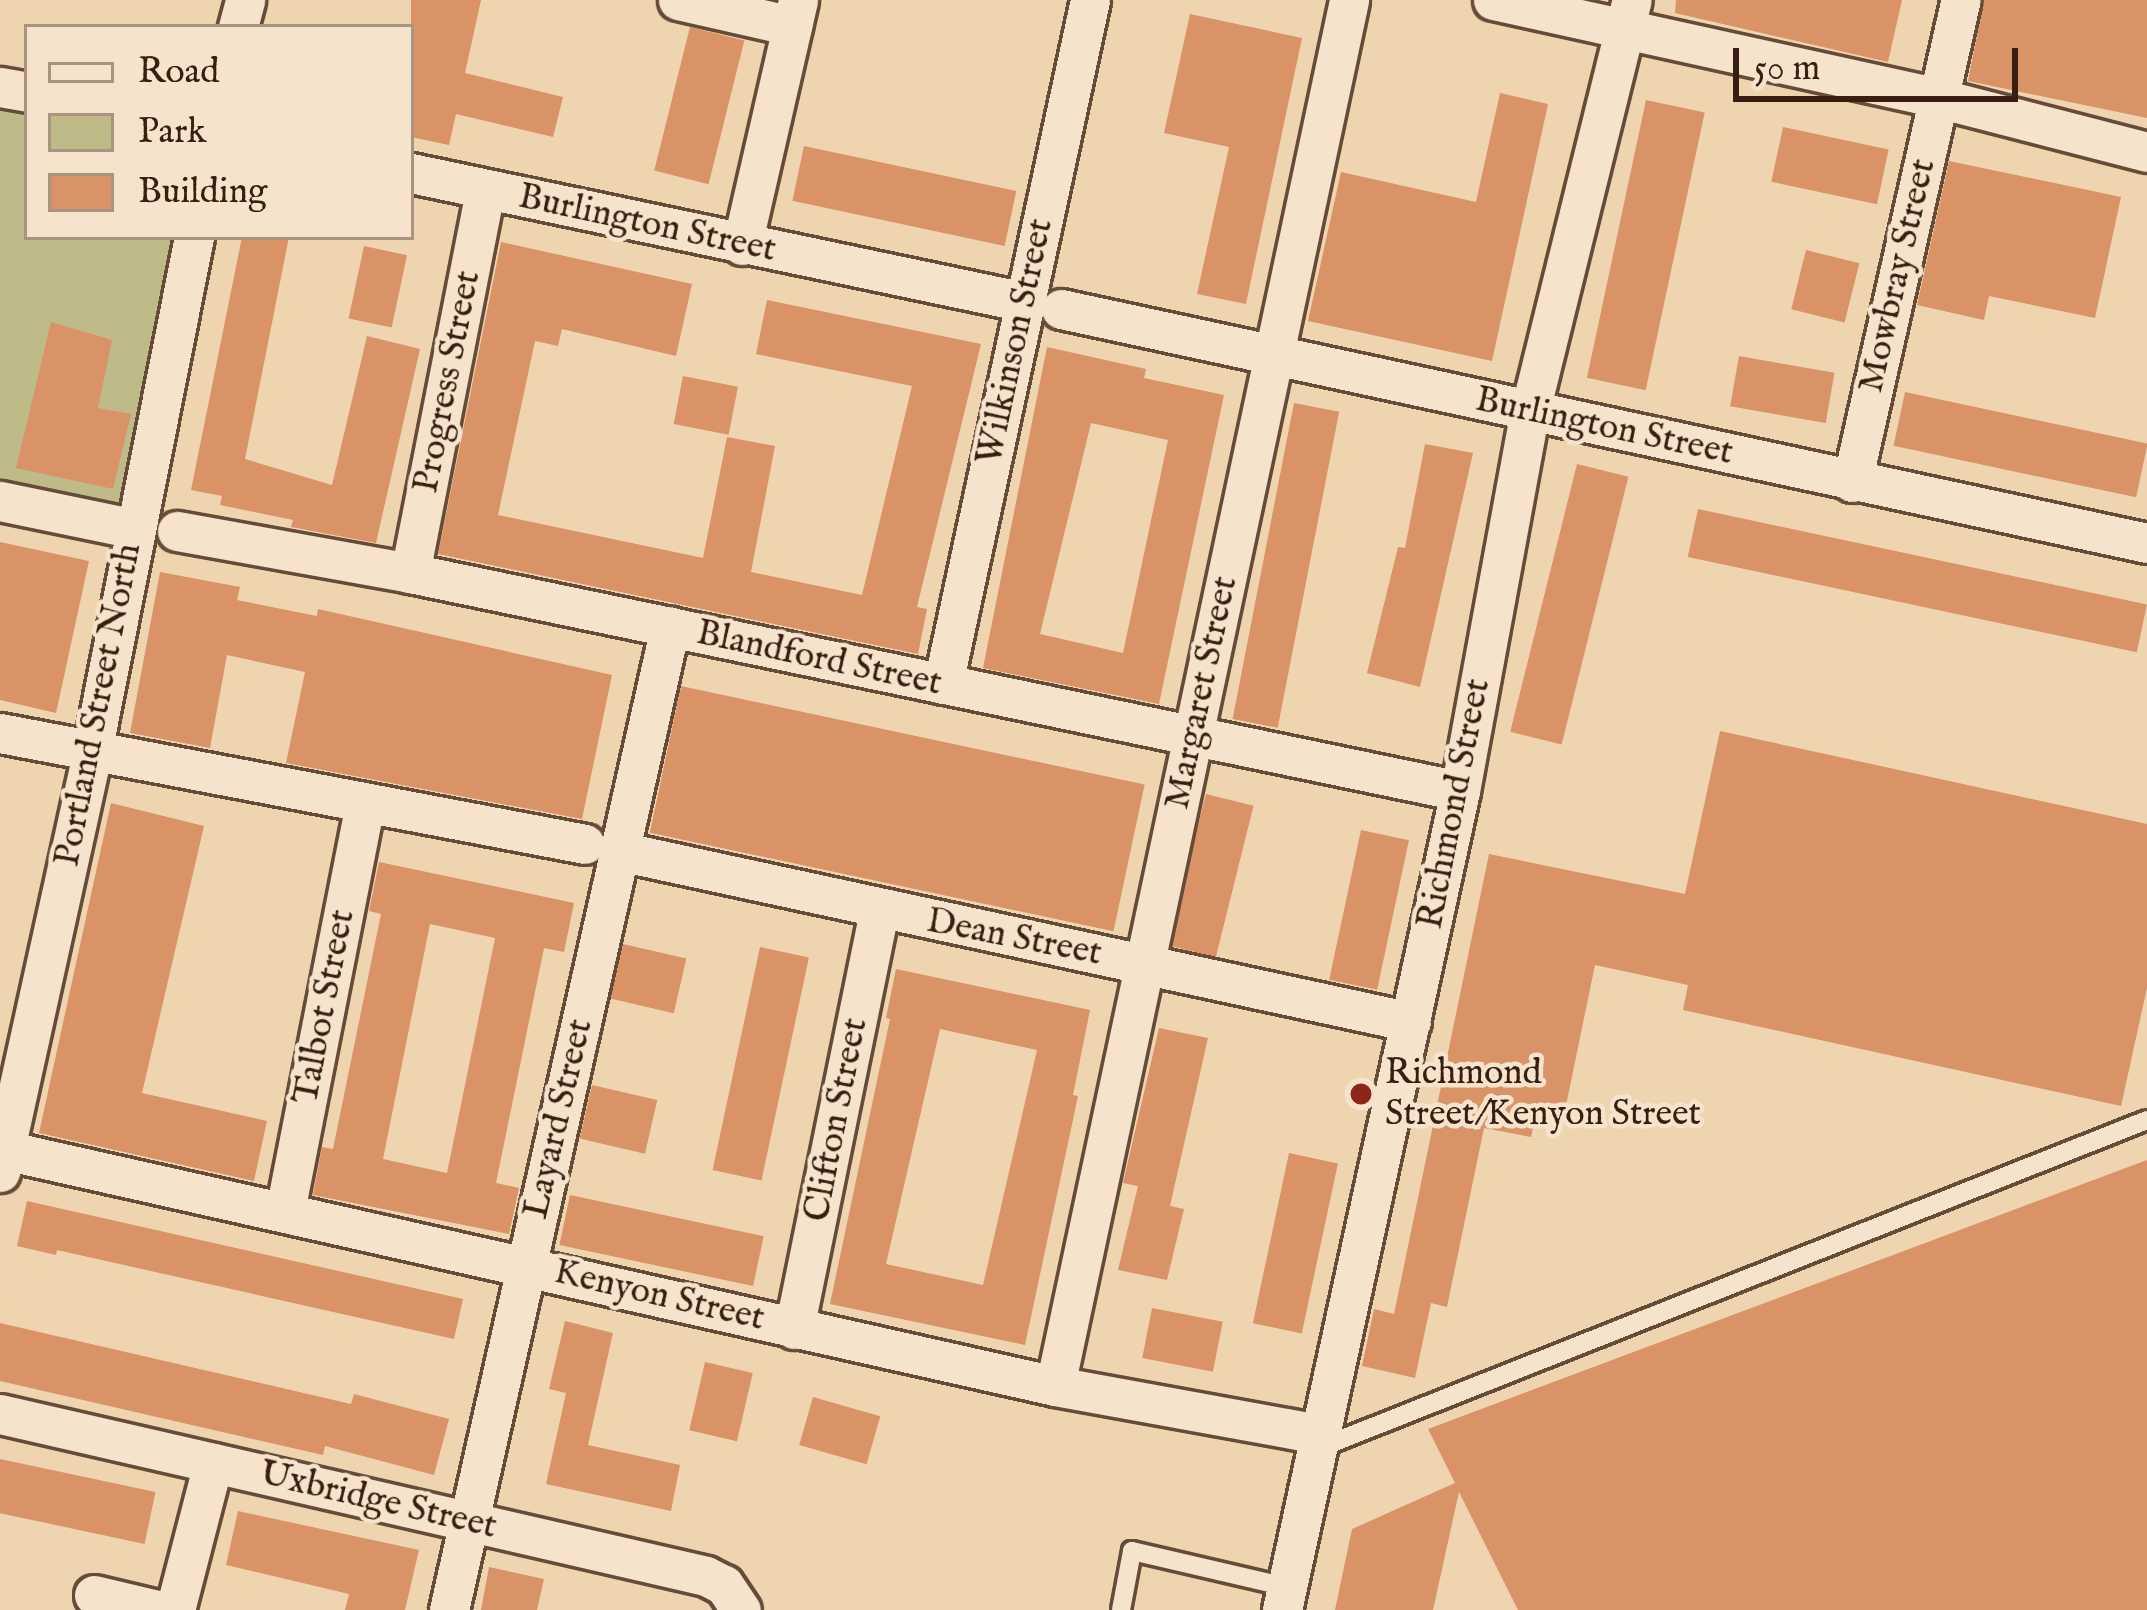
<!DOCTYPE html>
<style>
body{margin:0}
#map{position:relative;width:2147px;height:1610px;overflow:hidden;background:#efd4b0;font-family:"IM FELL English",serif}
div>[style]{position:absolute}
.green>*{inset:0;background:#bebb88}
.building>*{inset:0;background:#d99367;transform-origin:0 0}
.roads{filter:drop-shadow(3px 0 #664b39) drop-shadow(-3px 0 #664b39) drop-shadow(0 3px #664b39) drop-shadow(0 -3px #664b39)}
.lane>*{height:18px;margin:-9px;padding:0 9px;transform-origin:9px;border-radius:9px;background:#f5e3cc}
.street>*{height:39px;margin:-19.5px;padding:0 19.5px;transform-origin:19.5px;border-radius:19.5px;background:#f5e3cc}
.dots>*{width:33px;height:33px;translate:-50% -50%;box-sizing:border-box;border:6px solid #f5e3cc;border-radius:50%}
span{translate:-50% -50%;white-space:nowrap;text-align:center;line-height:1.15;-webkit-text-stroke:9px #f5e3cc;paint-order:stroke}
.street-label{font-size:36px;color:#381d11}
.poi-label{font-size:36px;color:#381d11}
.left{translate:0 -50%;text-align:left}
.legend{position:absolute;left:24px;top:24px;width:390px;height:216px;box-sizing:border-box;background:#f5e3cc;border:3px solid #a99481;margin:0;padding:15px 21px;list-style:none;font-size:36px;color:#381d11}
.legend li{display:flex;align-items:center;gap:24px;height:60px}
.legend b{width:60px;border:3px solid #a99481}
.scale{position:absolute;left:1733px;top:48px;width:285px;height:54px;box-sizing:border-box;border:6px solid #381d11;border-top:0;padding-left:15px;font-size:36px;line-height:42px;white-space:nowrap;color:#381d11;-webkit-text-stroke:9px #f5e3cc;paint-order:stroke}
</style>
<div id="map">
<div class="green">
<div style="clip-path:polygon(0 99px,27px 104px,27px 237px,192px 237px,128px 517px,0 489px)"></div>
</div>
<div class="building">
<div style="clip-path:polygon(411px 0,481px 0,465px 73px,563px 97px,553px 137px,456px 114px,449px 145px,411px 137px)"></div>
<div style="clip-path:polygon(1676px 0,1902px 0,1888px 62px,1675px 13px)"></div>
<div style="clip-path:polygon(1984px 0,2147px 0,2147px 118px,1968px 81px)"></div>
<div style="clip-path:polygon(1190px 14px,1302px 38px,1246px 304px,1197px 294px,1229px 147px,1164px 133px)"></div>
<div style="left:690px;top:27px;width:56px;height:148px;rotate:14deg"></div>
<div style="clip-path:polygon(1500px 93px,1548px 104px,1492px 361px,1308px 321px,1341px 172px,1476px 202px)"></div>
<div style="left:1646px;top:100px;width:60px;height:284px;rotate:12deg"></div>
<div style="left:1783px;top:127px;width:108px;height:56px;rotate:12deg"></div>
<div style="left:804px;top:146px;width:217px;height:56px;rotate:12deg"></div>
<div style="clip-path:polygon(1949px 161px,2121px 197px,2095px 318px,1989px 296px,1984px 320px,1917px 305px)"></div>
<div style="clip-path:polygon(242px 237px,289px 237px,245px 459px,332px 485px,367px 336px,420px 349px,376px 543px,291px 527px,293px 520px,220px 505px,222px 496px,191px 490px)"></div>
<div style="clip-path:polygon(501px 242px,692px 284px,676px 356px,562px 329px,558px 346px,535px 341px,498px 515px,703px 558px,727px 437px,775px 446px,751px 572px,862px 595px,912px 386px,756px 354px,767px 300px,981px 344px,917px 607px,927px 609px,918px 654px,438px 554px)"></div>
<div style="left:364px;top:246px;width:44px;height:74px;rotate:12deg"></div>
<div style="left:1806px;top:250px;width:55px;height:61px;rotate:14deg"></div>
<div style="clip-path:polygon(51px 322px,112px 340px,98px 408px,131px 414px,113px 489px,16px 468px)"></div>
<div style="clip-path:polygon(evenodd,1047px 347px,1146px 369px,1144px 378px,1224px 395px,1159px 704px,983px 668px,1047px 347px,1091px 423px,1168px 440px,1123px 653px,1040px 634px,1091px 423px)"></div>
<div style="left:1739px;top:356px;width:97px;height:51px;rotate:10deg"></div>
<div style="left:683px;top:376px;width:56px;height:49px;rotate:11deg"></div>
<div style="left:1905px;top:392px;width:248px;height:55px;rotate:12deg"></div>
<div style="left:1294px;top:403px;width:46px;height:322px;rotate:11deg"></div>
<div style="clip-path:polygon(1425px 444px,1473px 453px,1420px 687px,1367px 673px,1398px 547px,1405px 548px)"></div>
<div style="left:1577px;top:464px;width:53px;height:276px;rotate:14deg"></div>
<div style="left:1698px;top:509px;width:459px;height:49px;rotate:12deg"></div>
<div style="clip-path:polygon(0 542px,89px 561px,56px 713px,0 700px)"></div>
<div style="clip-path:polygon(160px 572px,240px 587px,237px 600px,317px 616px,318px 609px,612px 675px,582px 819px,286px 763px,305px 672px,227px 655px,210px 748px,130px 733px)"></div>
<div style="left:681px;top:686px;width:474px;height:150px;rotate:12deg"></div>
<div style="clip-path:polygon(1720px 731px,2147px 824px,2147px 988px,2121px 1106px,1683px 1010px,1688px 985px,1595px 965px,1563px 1120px,1536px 1114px,1531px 1137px,1484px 1128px,1447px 1307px,1431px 1303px,1415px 1378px,1362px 1366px,1374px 1309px,1394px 1314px,1489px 854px,1685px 894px)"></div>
<div style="left:1206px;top:794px;width:49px;height:156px;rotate:14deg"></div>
<div style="clip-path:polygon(111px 803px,204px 826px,142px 1093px,267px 1121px,254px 1181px,39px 1133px)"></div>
<div style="left:1361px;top:830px;width:49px;height:153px;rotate:12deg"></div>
<div style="clip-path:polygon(evenodd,379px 862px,574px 903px,564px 952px,544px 948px,496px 1183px,519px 1188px,509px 1234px,313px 1195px,322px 1147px,333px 1149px,381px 914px,369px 911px,379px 862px,430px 924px,495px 938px,447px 1173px,383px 1159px,430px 924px)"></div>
<div style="left:623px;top:944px;width:65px;height:56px;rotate:13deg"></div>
<div style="left:760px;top:947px;width:50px;height:228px;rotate:12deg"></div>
<div style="clip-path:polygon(evenodd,896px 969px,1090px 1010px,1073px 1095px,1078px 1096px,1025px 1345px,830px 1304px,890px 1019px,886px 1018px,896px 969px,940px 1029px,1037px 1050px,983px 1285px,886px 1264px,940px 1029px)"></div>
<div style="clip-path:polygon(1159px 1028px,1208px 1038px,1170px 1206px,1184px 1209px,1167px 1280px,1118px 1270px,1138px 1186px,1123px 1183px)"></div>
<div style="left:592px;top:1085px;width:67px;height:55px;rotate:13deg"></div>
<div style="left:1289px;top:1153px;width:50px;height:174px;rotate:12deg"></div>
<div style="clip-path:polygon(2147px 1160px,2147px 1610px,1518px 1610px,1459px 1492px,1433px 1610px,1335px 1610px,1352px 1529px,1455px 1483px,1428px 1429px)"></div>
<div style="left:570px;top:1195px;width:198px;height:51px;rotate:12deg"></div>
<div style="clip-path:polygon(27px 1201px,463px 1299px,454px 1339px,57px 1250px,56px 1255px,17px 1246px)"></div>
<div style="left:1152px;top:1308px;width:72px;height:51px;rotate:11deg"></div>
<div style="clip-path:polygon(565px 1321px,613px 1333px,588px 1445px,680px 1465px,671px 1511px,546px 1484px,566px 1393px,549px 1389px)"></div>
<div style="clip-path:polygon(0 1323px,351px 1404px,354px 1394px,449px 1419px,434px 1475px,325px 1446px,323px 1455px,0 1381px)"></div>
<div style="left:705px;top:1362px;width:49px;height:70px;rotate:13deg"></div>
<div style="left:813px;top:1397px;width:70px;height:50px;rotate:16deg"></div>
<div style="left:0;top:1459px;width:159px;height:53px;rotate:12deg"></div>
<div style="clip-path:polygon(238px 1511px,419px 1550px,405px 1610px,345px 1610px,349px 1594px,226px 1565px)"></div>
<div style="clip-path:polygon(489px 1567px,544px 1579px,537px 1610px,481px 1610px)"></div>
</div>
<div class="roads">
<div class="lane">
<div style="left:1317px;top:1449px;width:893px;rotate:-21.62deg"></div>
<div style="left:1121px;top:1610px;width:60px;rotate:-79.4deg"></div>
<div style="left:1132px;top:1551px;width:159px;rotate:13.1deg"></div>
</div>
<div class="street">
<div style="left:678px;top:0;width:117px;rotate:12.8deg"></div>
<div style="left:1493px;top:0;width:456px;rotate:12.4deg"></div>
<div style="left:1938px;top:98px;width:216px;rotate:14.5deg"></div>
<div style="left:238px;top:27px;width:28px;rotate:-75deg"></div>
<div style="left:0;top:87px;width:27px;rotate:10deg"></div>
<div style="left:411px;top:173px;width:627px;rotate:11.87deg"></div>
<div style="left:742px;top:245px;width:251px;rotate:-77.1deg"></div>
<div style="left:1061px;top:309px;width:1111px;rotate:12.16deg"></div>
<div style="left:1852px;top:482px;width:494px;rotate:-77.3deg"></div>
<div style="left:0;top:501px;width:138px;rotate:11.7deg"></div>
<div style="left:177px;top:531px;width:237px;rotate:10.2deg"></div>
<div style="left:410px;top:573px;width:1072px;rotate:11.73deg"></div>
<div style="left:410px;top:573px;width:390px;rotate:-78.9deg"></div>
<div style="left:943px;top:684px;width:700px;rotate:-77.87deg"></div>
<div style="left:0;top:733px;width:595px;rotate:10.74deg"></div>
<div style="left:619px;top:851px;width:810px;rotate:12.18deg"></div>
<div style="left:0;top:1149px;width:1081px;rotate:12.66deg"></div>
<div style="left:1055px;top:1386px;width:269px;rotate:10.3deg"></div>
<div style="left:0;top:1172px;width:430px;rotate:-77.6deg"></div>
<div style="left:92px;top:752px;width:525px;rotate:-78.8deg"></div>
<div style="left:285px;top:1211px;width:416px;rotate:-78.9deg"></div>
<div style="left:794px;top:1329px;width:427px;rotate:-78.5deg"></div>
<div style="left:1055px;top:1386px;width:1417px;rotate:-78.02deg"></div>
<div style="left:0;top:1414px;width:724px;rotate:12.92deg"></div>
<div style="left:706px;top:1576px;width:20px;rotate:27deg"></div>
<div style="left:724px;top:1585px;width:30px;rotate:56deg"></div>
<div style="left:94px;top:1595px;width:65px;rotate:13.4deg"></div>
<div style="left:175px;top:1610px;width:152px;rotate:-75.5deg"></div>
<div style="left:449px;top:1610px;width:1008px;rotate:-77.33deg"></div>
<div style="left:1282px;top:1610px;width:838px;rotate:-77.74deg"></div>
<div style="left:1460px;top:791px;width:386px;rotate:-79.6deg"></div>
<div style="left:1530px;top:411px;width:423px;rotate:-76.1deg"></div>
</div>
</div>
<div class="dots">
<div style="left:1361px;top:1094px;background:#8f2418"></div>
</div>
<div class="street-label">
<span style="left:647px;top:224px;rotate:12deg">Burlington Street</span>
<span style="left:1898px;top:276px;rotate:-77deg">Mowbray Street</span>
<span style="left:1016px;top:342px;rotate:-78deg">Wilkinson Street</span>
<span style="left:448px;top:382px;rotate:-79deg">Progress Street</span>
<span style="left:1604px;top:427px;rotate:12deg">Burlington Street</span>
<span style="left:819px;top:659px;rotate:12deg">Blandford Street</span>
<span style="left:1202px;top:693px;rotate:-78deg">Margaret Street</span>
<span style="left:99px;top:705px;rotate:-79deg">Portland Street North</span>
<span style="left:1455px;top:804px;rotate:-79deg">Richmond Street</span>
<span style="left:1014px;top:938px;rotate:11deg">Dean Street</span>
<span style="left:325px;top:1007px;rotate:-79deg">Talbot Street</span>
<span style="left:559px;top:1119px;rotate:-77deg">Layard Street</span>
<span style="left:837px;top:1120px;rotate:-79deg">Clifton Street</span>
<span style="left:659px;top:1296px;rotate:13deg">Kenyon Street</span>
<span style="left:378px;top:1501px;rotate:13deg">Uxbridge Street</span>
</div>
<div class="poi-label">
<span class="left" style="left:1385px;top:1094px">Richmond<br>Street/Kenyon Street</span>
</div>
<ul class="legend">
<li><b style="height:15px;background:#f5e3cc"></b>Road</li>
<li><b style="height:33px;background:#bebb88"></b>Park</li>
<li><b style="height:33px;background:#d99367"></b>Building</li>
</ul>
<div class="scale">50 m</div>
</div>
